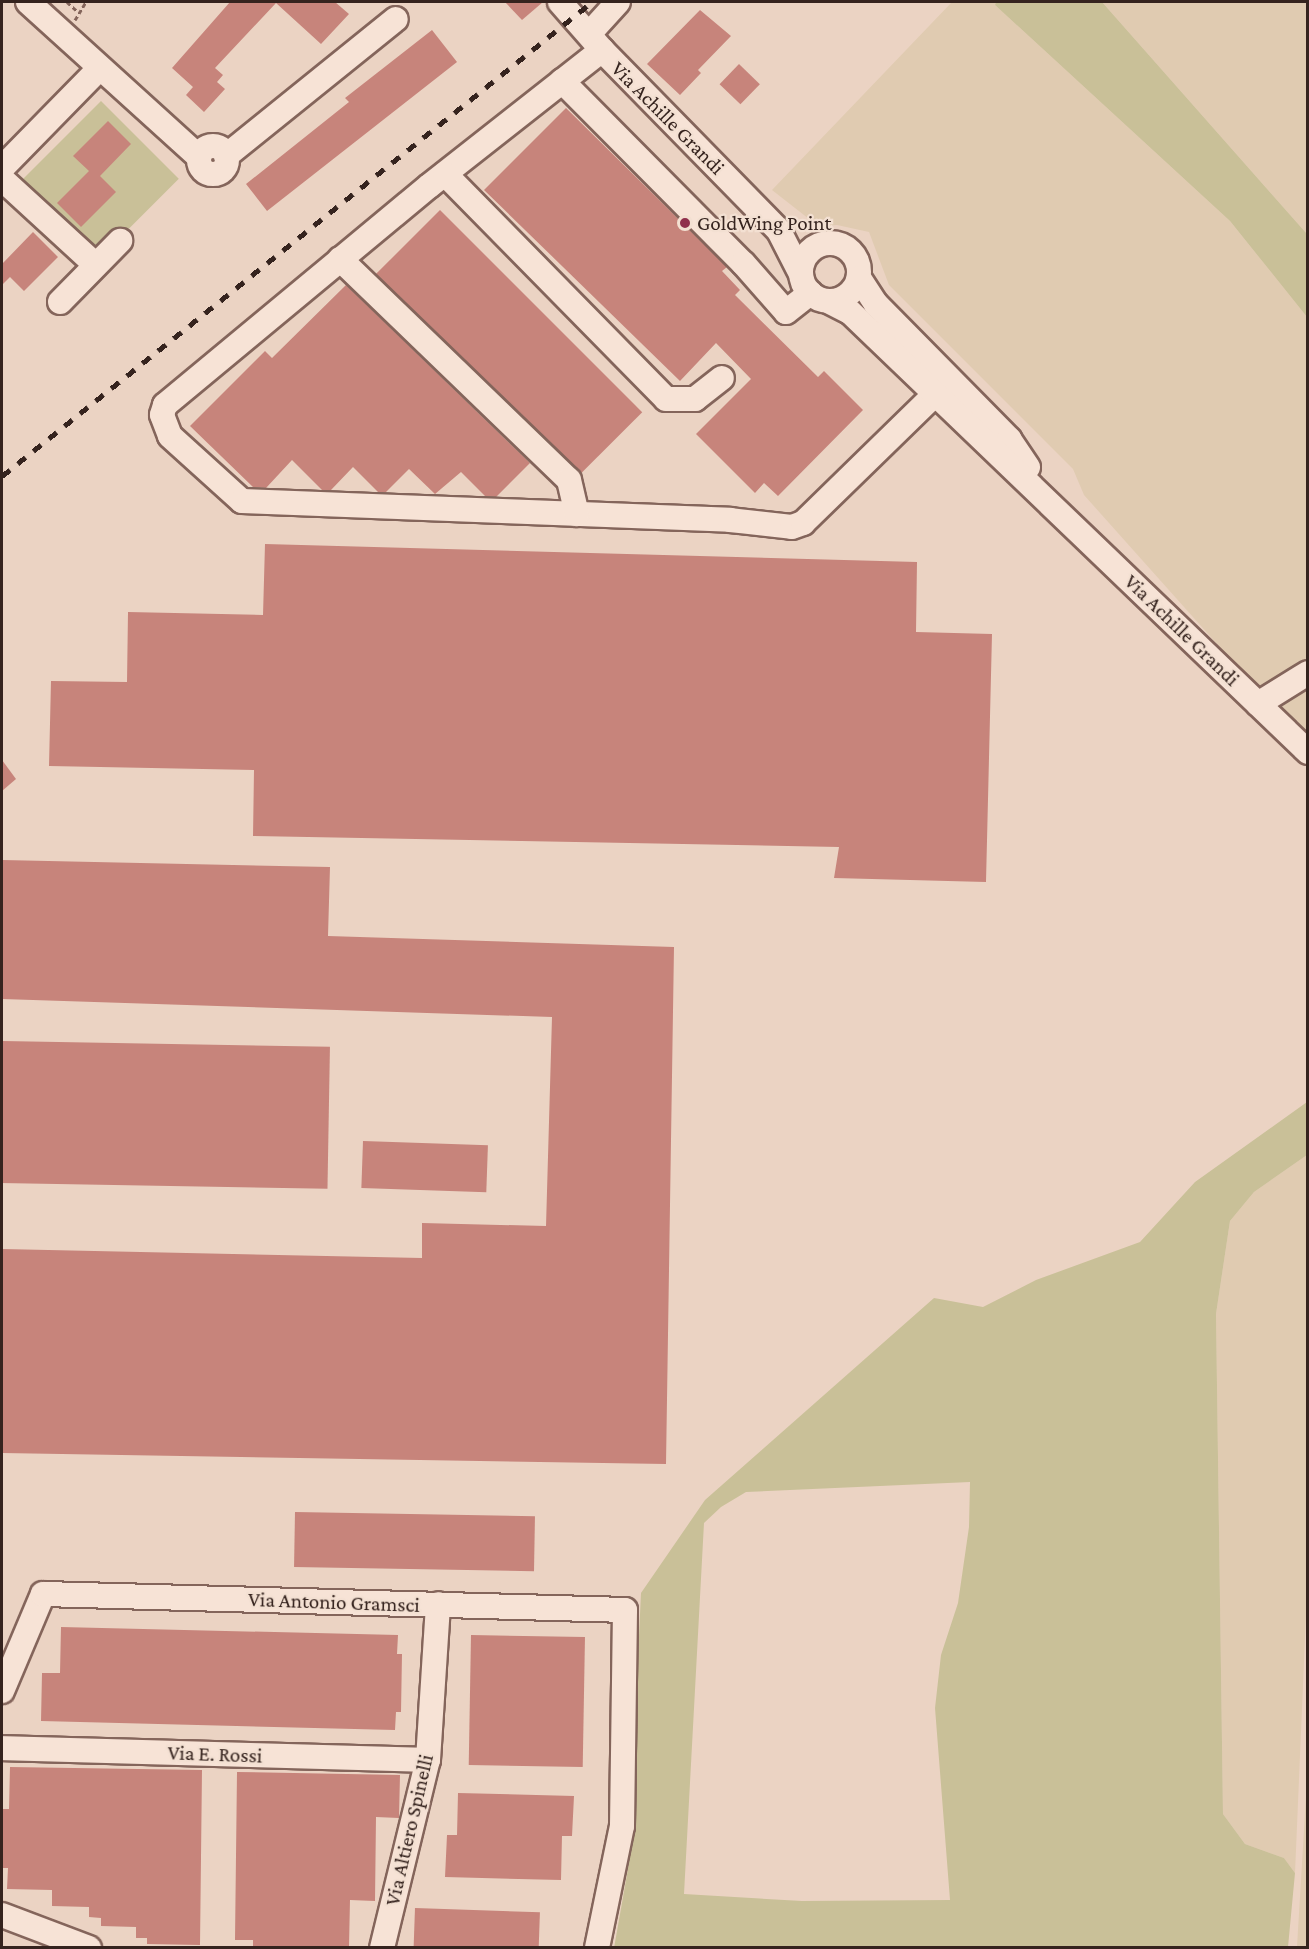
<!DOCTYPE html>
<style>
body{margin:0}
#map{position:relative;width:1309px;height:1949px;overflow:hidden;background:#ebd3c3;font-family:"Crimson Pro",serif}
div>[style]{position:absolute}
.farmland>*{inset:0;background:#e0cbb1}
.green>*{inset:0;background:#c9c098;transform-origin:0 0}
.building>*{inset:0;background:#c7847b;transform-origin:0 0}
.path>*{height:3px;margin-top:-1.5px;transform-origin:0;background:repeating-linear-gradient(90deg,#84655b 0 4.5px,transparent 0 7.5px)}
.roads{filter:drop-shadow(2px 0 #84655b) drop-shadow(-2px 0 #84655b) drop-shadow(0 2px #84655b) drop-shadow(0 -2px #84655b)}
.minor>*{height:24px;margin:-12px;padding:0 12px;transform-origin:12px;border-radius:12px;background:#f7e3d6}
.minor>.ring{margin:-12px;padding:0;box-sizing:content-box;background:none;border:24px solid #f7e3d6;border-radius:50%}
.rail>*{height:4.5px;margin-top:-2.25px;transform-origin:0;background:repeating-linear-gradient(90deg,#35231e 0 10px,transparent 0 20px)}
.dots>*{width:16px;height:16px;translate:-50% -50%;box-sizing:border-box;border:3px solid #f3e0d2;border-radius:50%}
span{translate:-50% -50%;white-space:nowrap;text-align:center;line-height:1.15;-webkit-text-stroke:4.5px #f3e0d2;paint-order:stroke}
.street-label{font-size:21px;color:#35231e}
.poi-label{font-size:21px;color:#35231e}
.left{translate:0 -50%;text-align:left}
.frame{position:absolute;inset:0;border:3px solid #35231e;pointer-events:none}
</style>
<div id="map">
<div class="farmland">
<div style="clip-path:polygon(952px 2px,996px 2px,995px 5px,1230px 221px,1307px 317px,1307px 746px,1281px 705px,1226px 654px,1084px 495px,1073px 469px,889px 285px,869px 232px,837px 225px,818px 226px,772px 190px)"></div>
<div style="clip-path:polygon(1102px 2px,1307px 2px,1307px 234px)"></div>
<div style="clip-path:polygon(1307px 1155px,1308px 1568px,1295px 1873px,1284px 1858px,1245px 1844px,1223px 1814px,1216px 1314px,1230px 1221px,1254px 1192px)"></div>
<div style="clip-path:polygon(1307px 1780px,1307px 1947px,1297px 1947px)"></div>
</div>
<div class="green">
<div style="clip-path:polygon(996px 2px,1102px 2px,1307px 234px,1307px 317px,1230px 221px,995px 5px)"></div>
<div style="left:101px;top:101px;width:110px;height:117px;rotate:45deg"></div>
<div style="clip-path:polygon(evenodd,1307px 1102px,1307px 1155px,1254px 1192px,1230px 1221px,1216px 1314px,1223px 1814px,1245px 1844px,1284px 1858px,1295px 1873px,1288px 1947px,614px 1948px,628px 1869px,641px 1593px,705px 1500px,934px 1298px,983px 1307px,1036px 1280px,1140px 1242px,1195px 1182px,1307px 1102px,970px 1482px,969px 1527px,958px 1603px,941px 1655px,935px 1708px,950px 1900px,802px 1901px,684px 1894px,704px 1523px,721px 1507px,746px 1492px,970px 1482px)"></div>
</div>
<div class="building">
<div style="clip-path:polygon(230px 2px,335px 2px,349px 14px,321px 44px,276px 3px,215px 68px,223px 75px,217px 82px,225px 89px,204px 112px,186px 95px,193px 87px,172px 68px)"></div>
<div style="clip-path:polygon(505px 2px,543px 2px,522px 20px)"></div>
<div style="clip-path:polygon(700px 10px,731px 36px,698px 70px,701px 73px,680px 95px,647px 64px)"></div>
<div style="clip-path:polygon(432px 30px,457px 62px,267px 211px,246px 184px,349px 102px,345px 98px)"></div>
<div style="left:739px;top:64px;width:29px;height:28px;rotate:44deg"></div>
<div style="clip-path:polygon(566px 108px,727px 267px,722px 271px,740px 290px,735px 295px,818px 377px,824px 371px,863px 410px,778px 496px,764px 483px,755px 493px,696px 434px,751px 379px,716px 343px,680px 381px,484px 190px)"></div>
<div style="clip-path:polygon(108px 121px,131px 144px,100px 176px,116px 192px,81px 227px,57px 203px,89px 171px,73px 156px)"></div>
<div style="left:440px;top:210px;width:286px;height:91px;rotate:45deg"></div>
<div style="clip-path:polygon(33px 232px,58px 257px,24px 291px,10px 277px,2px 285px,2px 264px)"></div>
<div style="clip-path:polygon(346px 285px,530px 463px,496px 497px,485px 496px,461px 472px,435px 494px,409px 469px,386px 492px,378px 492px,353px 467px,331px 490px,322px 490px,292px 460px,266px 488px,253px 487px,190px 426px,265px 351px,272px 358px)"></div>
<div style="clip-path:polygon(265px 544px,917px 562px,916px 632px,992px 634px,986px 882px,834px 878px,839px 847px,253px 836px,254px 770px,49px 766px,51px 681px,127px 682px,128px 612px,263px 615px)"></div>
<div style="clip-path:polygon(2px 760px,16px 779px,2px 791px)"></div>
<div style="clip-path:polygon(2px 860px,330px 867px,328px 936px,674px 947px,666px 1464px,2px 1453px,2px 1249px,422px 1258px,422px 1223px,546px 1226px,552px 1017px,2px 999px)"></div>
<div style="left:2px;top:1041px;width:328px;height:142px;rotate:1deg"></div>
<div style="left:363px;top:1141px;width:125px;height:47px;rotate:2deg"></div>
<div style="left:295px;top:1512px;width:240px;height:55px;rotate:1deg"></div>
<div style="clip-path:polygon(61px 1627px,398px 1635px,397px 1654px,402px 1654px,401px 1712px,396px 1712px,395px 1730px,41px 1721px,42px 1673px,60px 1673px)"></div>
<div style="left:471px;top:1635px;width:114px;height:130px;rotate:1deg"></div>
<div style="clip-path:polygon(10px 1767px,202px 1770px,200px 1945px,147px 1944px,147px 1938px,136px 1938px,136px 1927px,101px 1926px,101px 1918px,89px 1917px,89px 1907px,52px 1906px,52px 1890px,7px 1889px,8px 1868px,2px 1868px,2px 1809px,9px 1809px)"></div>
<div style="clip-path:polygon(237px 1772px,400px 1775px,399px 1818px,376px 1817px,375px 1901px,350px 1900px,349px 1947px,253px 1947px,253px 1940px,235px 1940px)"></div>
<div style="clip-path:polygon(458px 1793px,574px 1796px,572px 1836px,562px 1836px,561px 1880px,445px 1877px,447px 1835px,457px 1835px)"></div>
<div style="left:415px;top:1908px;width:125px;height:39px;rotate:2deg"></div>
</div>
<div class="path">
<div style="left:67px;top:2px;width:13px;rotate:42deg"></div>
<div style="left:75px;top:20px;width:21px;rotate:-59deg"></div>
</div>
<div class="roads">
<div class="minor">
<div style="left:28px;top:2px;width:231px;rotate:42.2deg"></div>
<div style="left:560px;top:2px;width:64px;rotate:48.8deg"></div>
<div style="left:602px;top:50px;width:253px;rotate:45.6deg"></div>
<div style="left:779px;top:231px;width:48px;rotate:62.9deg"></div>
<div style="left:589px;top:34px;width:43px;rotate:-47.8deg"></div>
<div style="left:602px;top:50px;width:220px;rotate:141.8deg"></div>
<div style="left:429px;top:186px;width:343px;rotate:140.3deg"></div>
<div style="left:165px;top:405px;width:10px;rotate:107deg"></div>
<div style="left:162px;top:415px;width:22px;rotate:69deg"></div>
<div style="left:170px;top:436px;width:97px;rotate:42.1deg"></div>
<div style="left:242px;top:501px;width:488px;rotate:2.2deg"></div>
<div style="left:730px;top:520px;width:62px;rotate:6.4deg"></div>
<div style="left:792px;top:527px;width:12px;rotate:-20deg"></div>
<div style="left:803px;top:523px;width:186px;rotate:-44.3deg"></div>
<div style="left:562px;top:81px;width:257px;rotate:45.2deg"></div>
<div style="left:743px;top:263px;width:65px;rotate:48.7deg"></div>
<div style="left:786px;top:312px;width:31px;rotate:-38deg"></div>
<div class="ring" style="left:199px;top:146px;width:4px;height:4px"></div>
<div style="left:226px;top:156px;width:218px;rotate:-38.9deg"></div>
<div style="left:2px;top:168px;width:139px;rotate:-45.6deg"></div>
<div style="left:445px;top:174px;width:315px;rotate:45.5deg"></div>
<div style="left:666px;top:399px;width:29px"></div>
<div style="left:695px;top:399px;width:34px;rotate:-38deg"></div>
<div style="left:2px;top:179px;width:127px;rotate:42.5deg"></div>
<div class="ring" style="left:801px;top:243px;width:34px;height:34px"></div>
<div style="left:340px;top:259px;width:318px;rotate:44deg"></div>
<div style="left:569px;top:480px;width:35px;rotate:77deg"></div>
<div style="left:859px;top:278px;width:31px;rotate:57deg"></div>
<div style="left:876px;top:304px;width:190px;rotate:45.4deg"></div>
<div style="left:1009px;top:439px;width:34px;rotate:56deg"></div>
<div style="left:60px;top:302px;width:86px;rotate:-45.5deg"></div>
<div style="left:830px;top:302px;width:22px;rotate:27deg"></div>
<div style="left:850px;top:312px;width:635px;rotate:43.85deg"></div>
<div style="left:1258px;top:704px;width:59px;rotate:-31.8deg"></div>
<div style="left:2px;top:1691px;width:105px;rotate:-67.1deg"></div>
<div style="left:43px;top:1594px;width:582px;rotate:1.57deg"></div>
<div style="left:625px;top:1610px;width:216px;rotate:90.8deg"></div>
<div style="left:622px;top:1826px;width:125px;rotate:101.6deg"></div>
<div style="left:2px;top:1748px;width:426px;rotate:1.6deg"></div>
<div style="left:2px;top:1915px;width:93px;rotate:20.8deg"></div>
<div style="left:382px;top:1948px;width:194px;rotate:-76.3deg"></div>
<div style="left:428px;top:1760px;width:156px;rotate:-86.3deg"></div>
</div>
</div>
<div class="rail">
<div style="left:2px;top:476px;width:757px;rotate:-38.78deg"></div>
</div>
<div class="dots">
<div style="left:685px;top:223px;background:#902f4c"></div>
</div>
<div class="street-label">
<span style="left:668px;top:118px;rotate:45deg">Via Achille Grandi</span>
<span style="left:1182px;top:630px;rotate:44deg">Via Achille Grandi</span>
<span style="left:334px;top:1602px;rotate:2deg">Via Antonio Gramsci</span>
<span style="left:215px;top:1754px;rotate:2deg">Via E. Rossi</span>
<span style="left:409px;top:1830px;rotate:-77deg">Via Altiero Spinelli</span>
</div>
<div class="poi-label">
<span class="left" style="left:697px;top:223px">GoldWing Point</span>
</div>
<div class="frame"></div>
</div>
